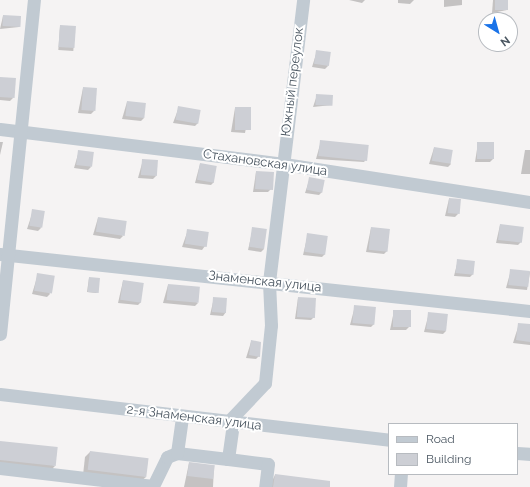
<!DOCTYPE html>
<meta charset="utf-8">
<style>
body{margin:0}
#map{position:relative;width:530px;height:487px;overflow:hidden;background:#f5f3f3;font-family:Raleway,sans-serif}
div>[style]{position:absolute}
.shadow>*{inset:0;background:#0003;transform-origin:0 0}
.building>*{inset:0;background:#cdcfd5;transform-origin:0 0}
.minor>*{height:13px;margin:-6.5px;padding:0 6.5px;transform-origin:6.5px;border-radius:6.5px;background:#c1cad2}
span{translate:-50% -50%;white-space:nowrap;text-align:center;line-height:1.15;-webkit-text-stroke:4px #fff;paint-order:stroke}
.street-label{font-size:13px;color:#4a5661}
.legend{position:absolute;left:388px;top:423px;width:130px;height:52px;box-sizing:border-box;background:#fff;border:1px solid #b7bbc0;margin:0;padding:5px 7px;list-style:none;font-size:12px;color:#4a5661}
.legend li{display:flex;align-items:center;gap:8px;height:20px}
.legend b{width:20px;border:1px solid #b7bbc0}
.north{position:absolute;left:478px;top:12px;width:40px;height:40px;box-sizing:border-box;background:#fff;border:1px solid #b7bbc0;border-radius:50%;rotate:143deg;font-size:11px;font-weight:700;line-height:16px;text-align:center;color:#4a5661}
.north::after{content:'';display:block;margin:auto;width:14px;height:18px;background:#1a73e8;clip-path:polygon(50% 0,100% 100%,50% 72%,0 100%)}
</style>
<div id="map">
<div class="shadow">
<div style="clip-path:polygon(349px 0,365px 0,362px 3px)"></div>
<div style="clip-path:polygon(398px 0,414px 0,410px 4px,398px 3px)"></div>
<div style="clip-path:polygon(444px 0,462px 0,462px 5px,444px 7px)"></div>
<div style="clip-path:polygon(493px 0,507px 0,507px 10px,492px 13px)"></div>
<div style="clip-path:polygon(3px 16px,20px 17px,19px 27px,0 29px)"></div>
<div style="left:60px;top:26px;width:15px;height:24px;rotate:4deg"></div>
<div style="clip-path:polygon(317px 51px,328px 66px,325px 69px,312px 67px)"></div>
<div style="clip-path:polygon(0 78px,13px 98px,10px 101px,0 100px)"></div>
<div style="clip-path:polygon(83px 88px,94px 111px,91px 114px,78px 113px)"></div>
<div style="clip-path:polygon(317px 95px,332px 105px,313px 107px)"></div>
<div style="clip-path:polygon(127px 102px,144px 118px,141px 121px,122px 119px)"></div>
<div style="clip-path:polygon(179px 107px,198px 123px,195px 126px,173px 123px)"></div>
<div style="clip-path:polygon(235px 108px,250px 108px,245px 133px,231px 132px)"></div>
<div style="clip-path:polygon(321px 141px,367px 158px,364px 162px,316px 159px)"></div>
<div style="clip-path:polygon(0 142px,3px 142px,0 155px)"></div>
<div style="clip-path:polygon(478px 143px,493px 159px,490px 162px,475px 162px)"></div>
<div style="clip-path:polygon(434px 148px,451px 164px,448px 167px,429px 164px)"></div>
<div style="clip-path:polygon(525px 150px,530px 150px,530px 174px,521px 174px)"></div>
<div style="clip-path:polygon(79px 151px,91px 167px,88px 170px,74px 168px)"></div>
<div style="clip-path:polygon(143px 160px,156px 176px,153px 179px,138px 178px)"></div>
<div style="clip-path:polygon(200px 164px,214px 182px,211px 185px,195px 183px)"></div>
<div style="clip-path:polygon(256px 172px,271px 189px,268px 192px,253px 192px)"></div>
<div style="clip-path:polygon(310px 178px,322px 192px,319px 195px,305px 193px)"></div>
<div style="clip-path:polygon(449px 199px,458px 214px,455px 217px,445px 216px)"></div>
<div style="clip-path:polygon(33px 211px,41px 228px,38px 231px,27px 229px)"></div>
<div style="clip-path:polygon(98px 218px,123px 236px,120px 239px,93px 235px)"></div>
<div style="clip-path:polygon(500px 225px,521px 242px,518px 245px,496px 243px)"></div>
<div style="clip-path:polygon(253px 228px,264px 249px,261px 252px,248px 250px)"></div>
<div style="clip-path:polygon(371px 228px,387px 251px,384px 254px,366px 252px)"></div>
<div style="clip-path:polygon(188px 230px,205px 246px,202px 250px,182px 247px)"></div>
<div style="clip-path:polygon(308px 234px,325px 254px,322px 257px,303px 255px)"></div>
<div style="clip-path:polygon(458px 260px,473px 274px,470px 277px,454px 276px)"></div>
<div style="clip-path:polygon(511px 270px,530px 272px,527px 290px,506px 288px)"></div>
<div style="clip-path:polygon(38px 274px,50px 294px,47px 297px,32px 294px)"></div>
<div style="clip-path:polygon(89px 278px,98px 292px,96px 293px,87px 292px)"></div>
<div style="clip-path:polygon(123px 281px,141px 302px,138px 305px,118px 303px)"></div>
<div style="clip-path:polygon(168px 285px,198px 303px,195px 306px,163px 303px)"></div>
<div style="clip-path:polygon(214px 298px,226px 312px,223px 316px,210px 315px)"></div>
<div style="clip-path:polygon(298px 298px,314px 317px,311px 320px,295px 319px)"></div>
<div style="clip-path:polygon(355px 306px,374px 324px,371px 327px,350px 325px)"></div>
<div style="clip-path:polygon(394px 311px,409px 327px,406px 330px,390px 330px)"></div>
<div style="clip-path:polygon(429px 313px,446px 331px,443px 334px,424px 332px)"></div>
<div style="clip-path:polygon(519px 324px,530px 325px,530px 345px,513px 343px)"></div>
<div style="clip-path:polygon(251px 342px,259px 356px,256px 359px,246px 358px)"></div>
<div style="clip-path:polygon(0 442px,55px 466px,50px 471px,0 466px)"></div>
<div style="clip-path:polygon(90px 452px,146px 477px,141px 481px,83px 475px,85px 457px)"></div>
<div style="clip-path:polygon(189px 463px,214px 466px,213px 487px,184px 487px)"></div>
<div style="clip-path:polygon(275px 475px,327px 487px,269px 487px)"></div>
</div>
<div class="building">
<div style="left:495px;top:0;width:13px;height:10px"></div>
<div style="left:3px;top:15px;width:18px;height:11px;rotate:3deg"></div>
<div style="left:60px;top:25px;width:16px;height:22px;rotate:4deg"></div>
<div style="left:316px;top:50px;width:15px;height:14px;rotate:8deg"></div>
<div style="left:0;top:77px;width:16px;height:20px;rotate:4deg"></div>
<div style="left:83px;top:87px;width:14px;height:23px;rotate:4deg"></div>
<div style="left:316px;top:94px;width:17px;height:11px;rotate:3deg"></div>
<div style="left:127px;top:101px;width:19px;height:15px;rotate:6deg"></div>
<div style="left:178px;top:106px;width:23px;height:14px;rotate:10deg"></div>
<div style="left:235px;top:107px;width:16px;height:23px"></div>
<div style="left:320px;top:140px;width:49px;height:16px;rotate:6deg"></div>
<div style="left:477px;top:142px;width:17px;height:17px"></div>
<div style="left:434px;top:147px;width:19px;height:14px;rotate:9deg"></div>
<div style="left:78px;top:150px;width:16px;height:15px;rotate:7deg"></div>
<div style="left:142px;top:159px;width:16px;height:16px;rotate:4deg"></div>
<div style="left:200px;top:163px;width:17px;height:17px;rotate:10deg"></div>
<div style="left:256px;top:171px;width:18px;height:18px;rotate:3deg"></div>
<div style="left:309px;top:177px;width:16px;height:13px;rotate:11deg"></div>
<div style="left:449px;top:198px;width:12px;height:15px;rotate:5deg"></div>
<div style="left:32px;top:209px;width:13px;height:17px;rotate:9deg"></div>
<div style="left:98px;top:217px;width:29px;height:15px;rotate:8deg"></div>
<div style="left:500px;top:224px;width:24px;height:16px;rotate:7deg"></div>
<div style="left:252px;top:227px;width:15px;height:20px;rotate:8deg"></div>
<div style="left:371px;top:227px;width:19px;height:23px;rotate:6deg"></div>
<div style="left:187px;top:229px;width:22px;height:15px;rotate:8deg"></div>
<div style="left:307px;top:233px;width:21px;height:19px;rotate:8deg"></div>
<div style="left:457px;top:259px;width:18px;height:14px;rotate:6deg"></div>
<div style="left:510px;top:269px;width:20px;height:16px;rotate:6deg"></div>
<div style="left:37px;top:273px;width:18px;height:18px;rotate:9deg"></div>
<div style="left:89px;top:277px;width:11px;height:15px;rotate:5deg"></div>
<div style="left:123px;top:280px;width:21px;height:20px;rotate:8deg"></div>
<div style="left:168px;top:284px;width:32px;height:16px;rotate:5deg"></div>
<div style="left:213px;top:297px;width:14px;height:15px;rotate:4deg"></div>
<div style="left:298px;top:297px;width:18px;height:20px;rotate:3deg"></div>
<div style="left:354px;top:305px;width:22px;height:18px;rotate:5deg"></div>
<div style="left:393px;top:310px;width:18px;height:17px"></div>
<div style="left:428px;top:312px;width:20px;height:17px;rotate:6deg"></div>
<div style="clip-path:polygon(518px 323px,530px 324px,530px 342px,516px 340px)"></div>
<div style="clip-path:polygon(251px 340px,261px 342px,260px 357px,249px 355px)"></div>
<div style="left:0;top:441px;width:58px;height:19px;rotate:6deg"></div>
<div style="left:90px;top:451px;width:59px;height:19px;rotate:7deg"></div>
<div style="left:189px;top:462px;width:26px;height:14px;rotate:7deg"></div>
<div style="clip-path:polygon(275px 474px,330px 481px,330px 487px,273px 487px)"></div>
</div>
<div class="minor">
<div style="left:0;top:129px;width:286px;rotate:7deg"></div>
<div style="left:284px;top:164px;width:249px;rotate:8.8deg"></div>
<div style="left:0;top:254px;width:533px;rotate:6.14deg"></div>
<div style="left:0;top:334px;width:336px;rotate:-84.2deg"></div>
<div style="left:0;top:394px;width:392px;rotate:6.7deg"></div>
<div style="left:227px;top:423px;width:55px;rotate:-46.5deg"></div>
<div style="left:265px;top:383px;width:58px;rotate:-84.1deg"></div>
<div style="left:271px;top:325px;width:43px;rotate:-92.7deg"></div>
<div style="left:269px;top:282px;width:284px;rotate:-83.1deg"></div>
<div style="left:177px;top:453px;width:51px;rotate:6.7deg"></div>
<div style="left:228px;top:459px;width:36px;rotate:-82deg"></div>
<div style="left:517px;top:453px;width:13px;rotate:4deg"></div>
<div style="left:228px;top:459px;width:40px;rotate:7.1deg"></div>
<div style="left:268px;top:464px;width:23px;rotate:97deg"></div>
<div style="left:0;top:468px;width:154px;rotate:6.7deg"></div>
<div style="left:153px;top:486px;width:32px;rotate:-64deg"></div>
<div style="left:167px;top:457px;width:11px;rotate:-22deg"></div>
<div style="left:177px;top:453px;width:36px;rotate:-82deg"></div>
<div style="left:400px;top:487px;width:13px;rotate:-86deg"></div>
</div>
<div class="street-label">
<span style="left:293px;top:82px;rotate:-83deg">Южный переулок</span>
<span style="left:265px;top:163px;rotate:8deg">Стахановская улица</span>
<span style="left:265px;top:282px;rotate:6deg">Знаменская улица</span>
<span style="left:194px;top:418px;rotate:7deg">2-я Знаменская улица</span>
</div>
<ul class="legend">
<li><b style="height:5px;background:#c1cad2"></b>Road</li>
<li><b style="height:11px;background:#cdcfd5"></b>Building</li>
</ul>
<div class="north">N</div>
</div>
